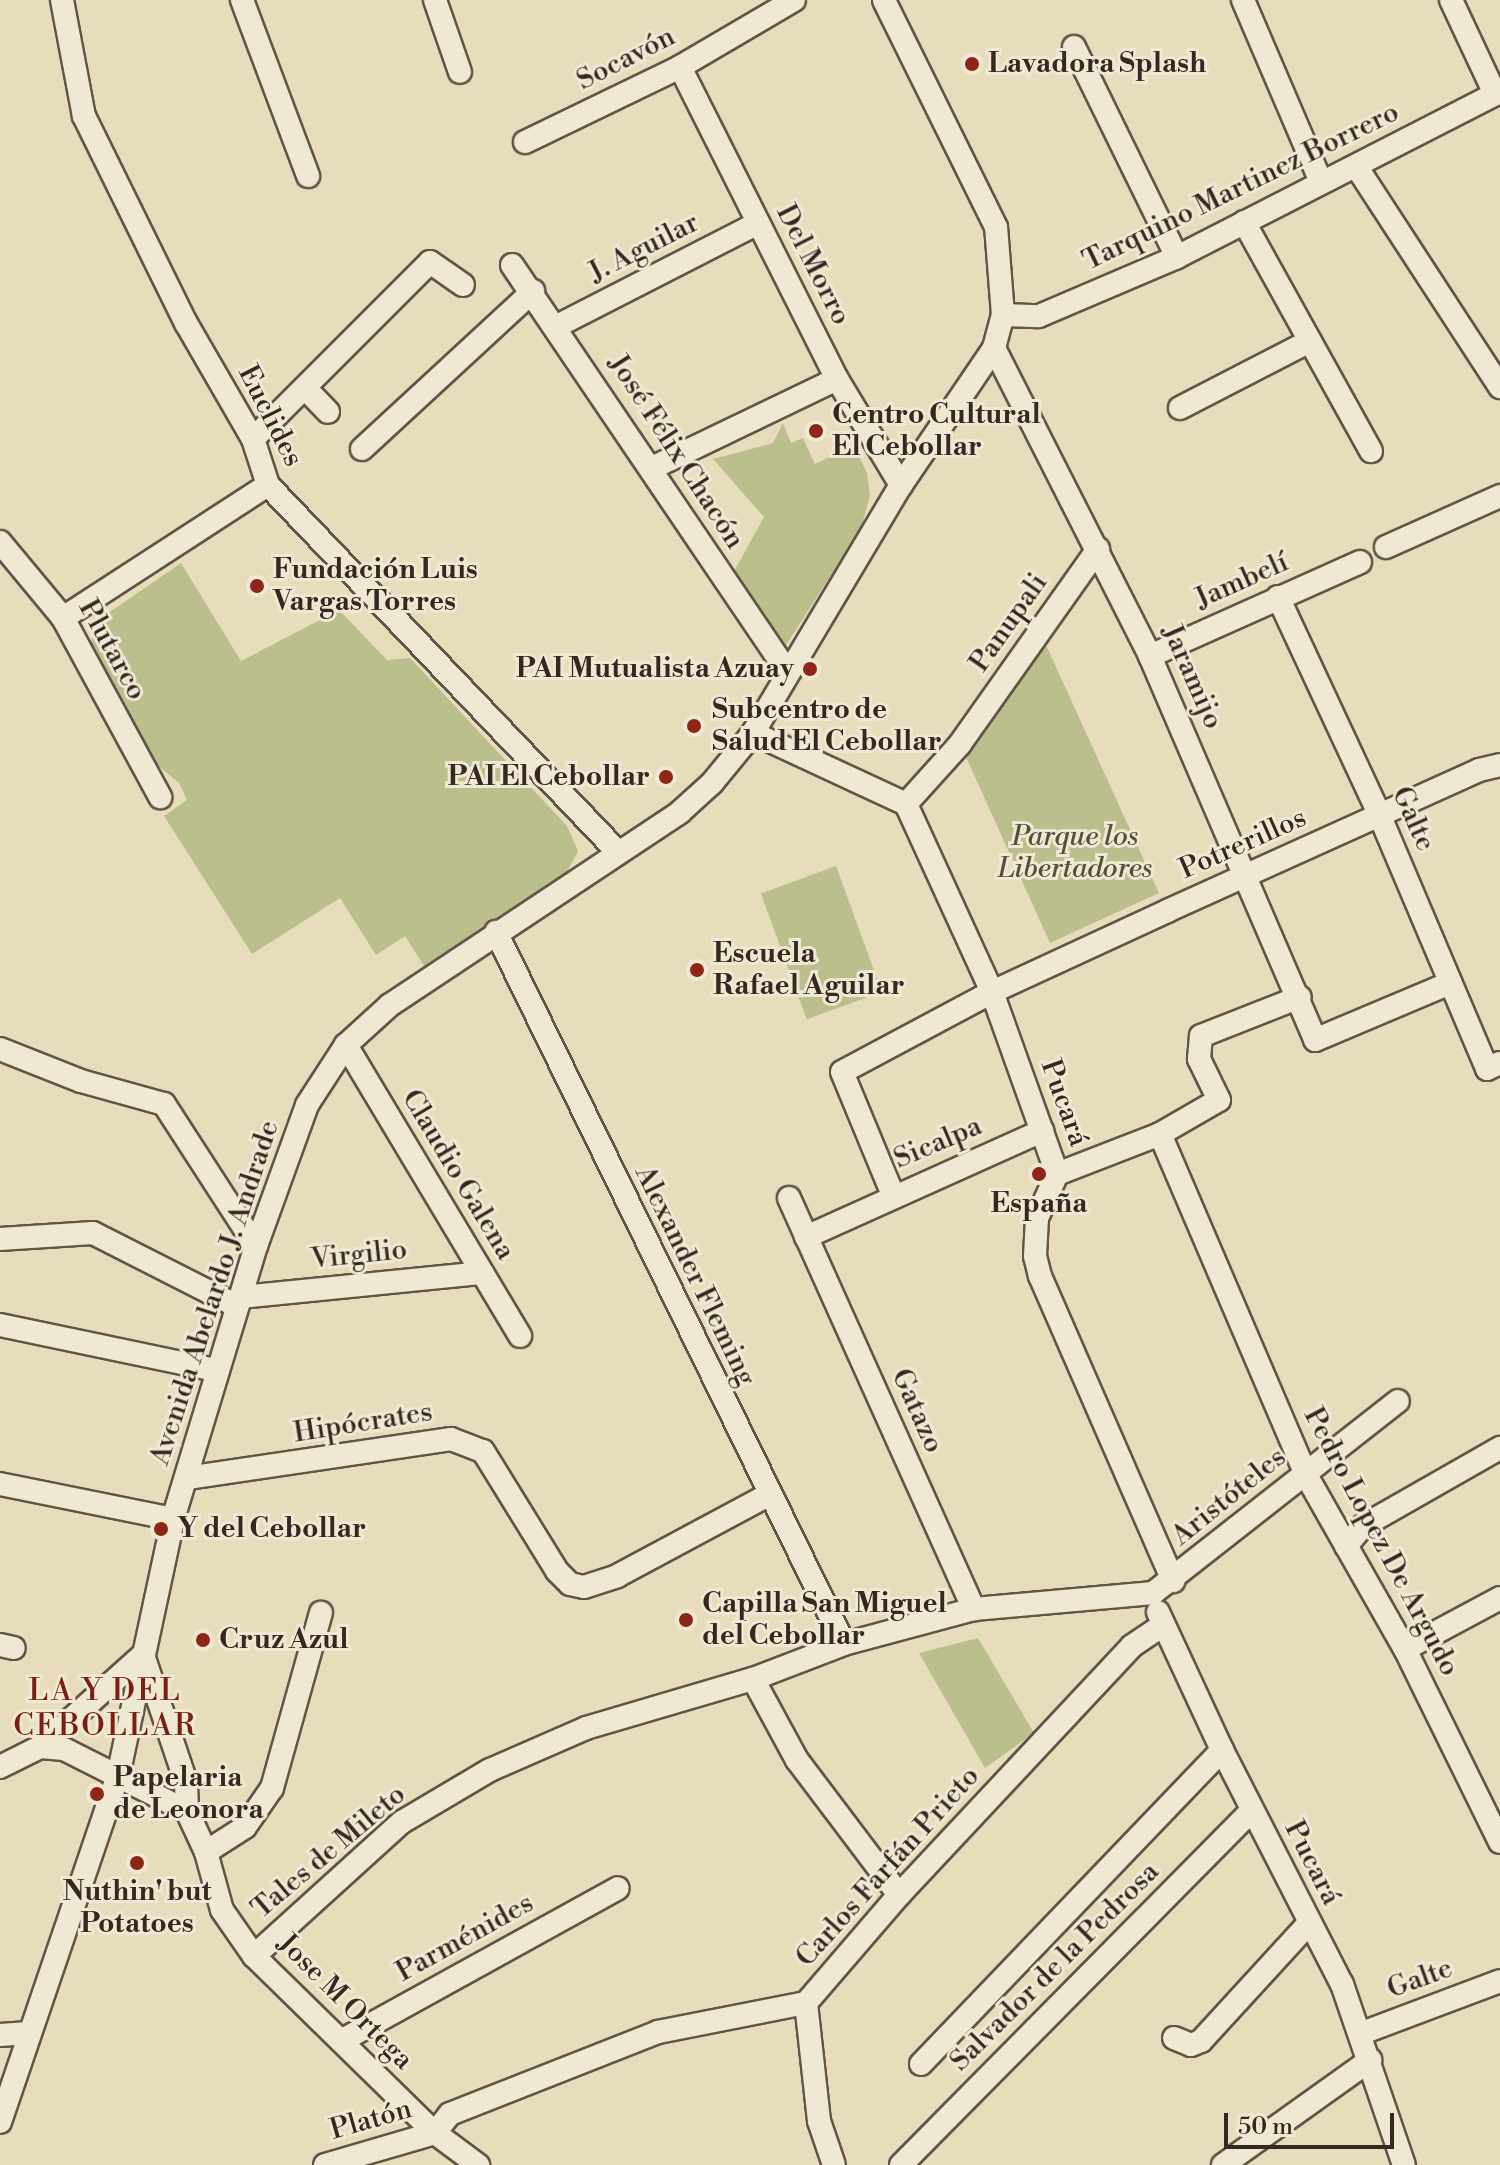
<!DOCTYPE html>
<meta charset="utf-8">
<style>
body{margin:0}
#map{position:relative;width:1500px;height:2165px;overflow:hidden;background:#e7ddbd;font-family:"Libre Bodoni",serif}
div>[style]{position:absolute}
.green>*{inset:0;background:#bbbf8d;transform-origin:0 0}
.roads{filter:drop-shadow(2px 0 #625447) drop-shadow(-2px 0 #625447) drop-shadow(0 2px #625447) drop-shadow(0 -2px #625447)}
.minor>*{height:22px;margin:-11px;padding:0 11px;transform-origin:11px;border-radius:11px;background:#efe9d4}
.dots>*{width:22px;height:22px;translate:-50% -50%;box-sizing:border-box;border:4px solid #efe9d4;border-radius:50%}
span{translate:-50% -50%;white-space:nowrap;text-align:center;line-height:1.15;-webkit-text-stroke:6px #efe9d4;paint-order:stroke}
.street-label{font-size:28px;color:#362720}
.poi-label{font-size:28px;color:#362720;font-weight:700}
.left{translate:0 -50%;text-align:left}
.right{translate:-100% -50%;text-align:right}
.park-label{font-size:28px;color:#574d3b;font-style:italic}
.neighbourhood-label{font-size:30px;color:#7a1f14;letter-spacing:2px}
.scale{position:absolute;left:1224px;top:2113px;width:170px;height:36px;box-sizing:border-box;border:4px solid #362720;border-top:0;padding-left:10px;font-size:24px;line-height:28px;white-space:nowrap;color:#362720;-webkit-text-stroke:6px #efe9d4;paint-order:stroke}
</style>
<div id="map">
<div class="green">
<div style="clip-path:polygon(783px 423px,791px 443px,803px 438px,815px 464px,854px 446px,867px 473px,870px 496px,861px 528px,781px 653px,732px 575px,764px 517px,713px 459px,773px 443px)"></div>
<div style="clip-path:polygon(181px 563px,241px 661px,339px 610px,387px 660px,410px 658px,567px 826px,578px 851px,567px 872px,424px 966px,405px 936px,376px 955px,340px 898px,252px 954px,164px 816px,187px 800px,179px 783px,156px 764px,124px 718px,91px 646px,94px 623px)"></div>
<div style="clip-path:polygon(1046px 645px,1159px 893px,1050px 943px,966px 757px)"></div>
<div style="left:836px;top:866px;width:134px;height:80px;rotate:70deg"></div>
<div style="clip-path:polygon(978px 1638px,1034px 1733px,985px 1768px,919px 1653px)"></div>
</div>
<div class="roads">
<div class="minor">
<div style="left:62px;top:0;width:118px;rotate:79.3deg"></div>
<div style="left:84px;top:116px;width:231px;rotate:63.8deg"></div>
<div style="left:186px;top:323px;width:134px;rotate:60deg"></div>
<div style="left:253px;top:439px;width:48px;rotate:71.9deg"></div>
<div style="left:268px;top:485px;width:504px;rotate:46.37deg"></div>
<div style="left:242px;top:0;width:188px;rotate:69.4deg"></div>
<div style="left:435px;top:0;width:76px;rotate:70.9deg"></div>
<div style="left:1243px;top:0;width:198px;rotate:66.8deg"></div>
<div style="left:1451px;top:0;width:104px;rotate:64.9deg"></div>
<div style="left:1074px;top:47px;width:234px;rotate:63.9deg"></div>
<div style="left:680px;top:67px;width:349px;rotate:63.3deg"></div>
<div style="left:837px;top:379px;width:124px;rotate:58.9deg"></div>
<div style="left:525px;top:142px;width:172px;rotate:-25.8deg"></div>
<div style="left:680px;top:67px;width:132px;rotate:-30.4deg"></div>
<div style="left:1356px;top:166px;width:264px;rotate:56.9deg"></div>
<div style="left:1244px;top:222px;width:262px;rotate:61deg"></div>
<div style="left:512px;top:265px;width:492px;rotate:55.9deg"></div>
<div style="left:1003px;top:315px;width:36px;rotate:2deg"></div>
<div style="left:1039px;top:316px;width:150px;rotate:-23.1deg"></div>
<div style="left:1177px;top:257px;width:363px;rotate:-27.1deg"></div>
<div style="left:557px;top:326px;width:226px;rotate:-27.1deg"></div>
<div style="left:994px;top:348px;width:345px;rotate:63.1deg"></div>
<div style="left:1150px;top:656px;width:418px;rotate:66.7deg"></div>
<div style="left:1315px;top:1040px;width:147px;rotate:-22.9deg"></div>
<div style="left:305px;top:388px;width:33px;rotate:46deg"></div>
<div style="left:1180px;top:408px;width:146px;rotate:-27.3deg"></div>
<div style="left:253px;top:439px;width:250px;rotate:-45deg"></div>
<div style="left:430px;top:262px;width:40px;rotate:34.9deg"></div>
<div style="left:362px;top:449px;width:233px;rotate:-42.7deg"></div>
<div style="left:652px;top:468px;width:205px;rotate:-25.7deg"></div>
<div style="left:0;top:542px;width:99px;rotate:50.3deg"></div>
<div style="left:63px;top:618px;width:204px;rotate:61.5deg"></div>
<div style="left:1386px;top:547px;width:125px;rotate:-24.1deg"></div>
<div style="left:1278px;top:597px;width:239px;rotate:65deg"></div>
<div style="left:1379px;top:814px;width:277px;rotate:67deg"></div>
<div style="left:1487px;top:1069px;width:14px;rotate:-25deg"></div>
<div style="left:63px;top:618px;width:244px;rotate:-33deg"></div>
<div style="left:1150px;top:656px;width:230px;rotate:-24.1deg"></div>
<div style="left:753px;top:733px;width:169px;rotate:24.9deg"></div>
<div style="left:906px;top:804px;width:207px;rotate:65.4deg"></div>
<div style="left:992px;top:992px;width:193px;rotate:70.3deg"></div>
<div style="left:1057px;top:1174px;width:48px;rotate:114.4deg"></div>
<div style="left:1037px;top:1218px;width:38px;rotate:93deg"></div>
<div style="left:1035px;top:1256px;width:21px;rotate:76deg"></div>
<div style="left:1040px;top:1276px;width:333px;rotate:66.4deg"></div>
<div style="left:906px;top:804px;width:81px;rotate:-48deg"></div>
<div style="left:960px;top:744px;width:239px;rotate:-54.7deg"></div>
<div style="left:496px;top:932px;width:792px;rotate:63.95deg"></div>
<div style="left:346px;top:1045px;width:339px;rotate:59.1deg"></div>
<div style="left:0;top:1049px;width:87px;rotate:21.6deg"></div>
<div style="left:81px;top:1081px;width:86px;rotate:15.5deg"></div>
<div style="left:164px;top:1104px;width:169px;rotate:57.1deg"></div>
<div style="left:1160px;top:1134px;width:371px;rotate:66.8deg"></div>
<div style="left:1306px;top:1475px;width:200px;rotate:60.4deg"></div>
<div style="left:1405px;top:1649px;width:215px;rotate:63.8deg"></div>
<div style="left:1057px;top:1174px;width:110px;rotate:-21.2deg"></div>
<div style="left:1160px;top:1134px;width:68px;rotate:-30deg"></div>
<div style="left:1219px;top:1100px;width:46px;rotate:-116deg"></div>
<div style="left:1199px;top:1059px;width:23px;rotate:-85deg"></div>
<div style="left:1201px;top:1036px;width:106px;rotate:-21.5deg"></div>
<div style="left:893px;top:1195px;width:133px;rotate:-112.5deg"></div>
<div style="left:842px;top:1072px;width:170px;rotate:-28.1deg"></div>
<div style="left:992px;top:992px;width:193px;rotate:-24.8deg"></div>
<div style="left:1167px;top:911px;width:342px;rotate:-24.3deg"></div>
<div style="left:1479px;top:770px;width:22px;rotate:-13deg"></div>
<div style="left:789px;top:1198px;width:451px;rotate:65.8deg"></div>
<div style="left:806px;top:1237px;width:259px;rotate:-24.2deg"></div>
<div style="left:0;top:1239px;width:93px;rotate:-3.7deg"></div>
<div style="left:93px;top:1233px;width:161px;rotate:26.9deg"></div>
<div style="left:241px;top:1297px;width:242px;rotate:-5.7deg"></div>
<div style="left:0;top:1325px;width:221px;rotate:11.8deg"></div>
<div style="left:187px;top:1478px;width:267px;rotate:-8.4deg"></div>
<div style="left:451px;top:1439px;width:34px;rotate:21deg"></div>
<div style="left:483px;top:1451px;width:141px;rotate:58.3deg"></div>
<div style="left:557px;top:1571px;width:18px;rotate:45deg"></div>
<div style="left:570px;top:1584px;width:14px;rotate:12deg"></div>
<div style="left:584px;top:1587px;width:35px;rotate:-18deg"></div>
<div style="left:617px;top:1576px;width:171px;rotate:-28.2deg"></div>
<div style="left:0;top:1484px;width:177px;rotate:11.4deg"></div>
<div style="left:1346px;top:1546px;width:26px;rotate:-50deg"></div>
<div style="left:1363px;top:1526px;width:158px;rotate:-29.7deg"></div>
<div style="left:1158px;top:1612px;width:152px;rotate:65.1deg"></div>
<div style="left:1222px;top:1750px;width:263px;rotate:62.9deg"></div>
<div style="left:1342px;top:1984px;width:191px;rotate:71.1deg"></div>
<div style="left:0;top:1645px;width:14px;rotate:12deg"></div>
<div style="left:1405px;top:1649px;width:108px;rotate:-28.2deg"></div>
<div style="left:753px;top:1679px;width:92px;rotate:61.5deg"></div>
<div style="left:797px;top:1760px;width:169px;rotate:52.9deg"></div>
<div style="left:40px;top:1747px;width:24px;rotate:5deg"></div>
<div style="left:64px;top:1749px;width:138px;rotate:26.8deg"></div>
<div style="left:0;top:1767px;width:45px;rotate:-26.6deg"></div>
<div style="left:40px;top:1747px;width:138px;rotate:-41.8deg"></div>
<div style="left:143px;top:1655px;width:134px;rotate:71.3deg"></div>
<div style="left:186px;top:1782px;width:29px;rotate:88deg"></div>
<div style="left:187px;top:1811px;width:45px;rotate:65.1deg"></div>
<div style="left:206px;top:1852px;width:60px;rotate:74.6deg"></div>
<div style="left:222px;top:1910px;width:56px;rotate:55.2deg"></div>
<div style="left:254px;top:1956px;width:253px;rotate:44.4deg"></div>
<div style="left:435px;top:2133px;width:54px;rotate:36.7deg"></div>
<div style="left:206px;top:1852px;width:46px;rotate:-32.7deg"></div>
<div style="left:245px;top:1827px;width:47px;rotate:-55.3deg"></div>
<div style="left:272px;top:1788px;width:182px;rotate:-74.4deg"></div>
<div style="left:254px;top:1956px;width:200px;rotate:-42.2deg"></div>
<div style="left:402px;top:1822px;width:102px;rotate:-30.6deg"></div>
<div style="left:490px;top:1770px;width:105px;rotate:-23.6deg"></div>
<div style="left:586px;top:1728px;width:174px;rotate:-16.4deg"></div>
<div style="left:753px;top:1679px;width:97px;rotate:-21deg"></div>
<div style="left:844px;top:1644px;width:135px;rotate:-15.1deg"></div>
<div style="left:974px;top:1609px;width:180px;rotate:-5.1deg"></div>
<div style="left:1153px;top:1593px;width:311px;rotate:-38.1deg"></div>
<div style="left:806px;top:2003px;width:119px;rotate:83.7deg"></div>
<div style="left:819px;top:2121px;width:46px;rotate:71.2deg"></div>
<div style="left:1362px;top:2033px;width:147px;rotate:-20.6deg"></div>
<div style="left:0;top:2035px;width:29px;rotate:-4deg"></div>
<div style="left:1174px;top:2038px;width:18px;rotate:22deg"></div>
<div style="left:1191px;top:2045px;width:11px;rotate:-22deg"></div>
<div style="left:1201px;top:2041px;width:160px;rotate:-47.5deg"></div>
<div style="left:341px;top:2041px;width:316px;rotate:-28.9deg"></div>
<div style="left:921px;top:2064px;width:435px;rotate:-46.2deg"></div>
<div style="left:0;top:2122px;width:366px;rotate:-71.2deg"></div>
<div style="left:118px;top:1776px;width:263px;rotate:-77.9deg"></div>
<div style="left:173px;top:1519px;width:285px;rotate:-73.1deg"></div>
<div style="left:256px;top:1246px;width:150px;rotate:-70.1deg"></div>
<div style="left:307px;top:1105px;width:72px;rotate:-57deg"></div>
<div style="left:346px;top:1045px;width:59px;rotate:-42.3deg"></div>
<div style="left:390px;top:1005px;width:348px;rotate:-33.6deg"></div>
<div style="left:680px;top:812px;width:43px;rotate:-42.2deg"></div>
<div style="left:712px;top:783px;width:65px;rotate:-50.6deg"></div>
<div style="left:753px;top:733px;width:289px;rotate:-59.2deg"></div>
<div style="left:901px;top:485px;width:166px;rotate:-55.8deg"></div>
<div style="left:994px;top:348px;width:34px;rotate:-75deg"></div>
<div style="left:1003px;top:315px;width:88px;rotate:-94.5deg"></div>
<div style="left:996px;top:227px;width:253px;rotate:-116.3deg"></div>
<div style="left:325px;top:2165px;width:115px;rotate:-16.2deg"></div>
<div style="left:435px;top:2133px;width:24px;rotate:-52deg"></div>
<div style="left:450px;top:2114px;width:224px;rotate:-21.5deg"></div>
<div style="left:658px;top:2032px;width:151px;rotate:-11.1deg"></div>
<div style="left:806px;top:2003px;width:143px;rotate:-49.3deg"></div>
<div style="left:899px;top:1895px;width:341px;rotate:-46.9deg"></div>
<div style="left:1132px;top:1646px;width:36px;rotate:-34deg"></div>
<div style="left:901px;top:2165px;width:499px;rotate:-45.3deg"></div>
<div style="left:1223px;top:2165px;width:181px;rotate:-35.5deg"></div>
</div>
</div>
<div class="dots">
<div style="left:972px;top:64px;background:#8f2418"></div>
<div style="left:816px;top:431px;background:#8f2418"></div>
<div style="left:257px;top:586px;background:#8f2418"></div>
<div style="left:810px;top:669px;background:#8f2418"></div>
<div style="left:694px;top:726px;background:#8f2418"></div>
<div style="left:666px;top:777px;background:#8f2418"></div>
<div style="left:697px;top:970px;background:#8f2418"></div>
<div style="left:1039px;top:1174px;background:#8f2418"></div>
<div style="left:161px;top:1529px;background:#8f2418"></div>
<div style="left:686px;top:1620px;background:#8f2418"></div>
<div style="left:203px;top:1640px;background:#8f2418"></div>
<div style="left:97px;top:1794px;background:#8f2418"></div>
<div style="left:137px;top:1863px;background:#8f2418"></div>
</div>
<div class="street-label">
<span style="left:626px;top:59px;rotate:-27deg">Socavón</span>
<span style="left:1241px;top:187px;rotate:-26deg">Tarquino Martinez Borrero</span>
<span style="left:644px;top:248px;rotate:-27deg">J. Aguilar</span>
<span style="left:813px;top:265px;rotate:63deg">Del Morro</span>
<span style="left:270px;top:416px;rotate:63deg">Euclides</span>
<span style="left:676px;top:452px;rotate:57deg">José Félix Chacón</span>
<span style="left:1242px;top:581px;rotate:-24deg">Jambelí</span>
<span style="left:1009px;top:623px;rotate:-55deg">Panupali</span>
<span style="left:112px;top:650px;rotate:61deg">Plutarco</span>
<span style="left:1192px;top:677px;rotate:66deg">Jaramijo</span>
<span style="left:1413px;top:819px;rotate:66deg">Galte</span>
<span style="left:1243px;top:844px;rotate:-24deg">Potrerillos</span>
<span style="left:1064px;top:1103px;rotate:70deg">Pucará</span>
<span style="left:938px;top:1143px;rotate:-23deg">Sicalpa</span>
<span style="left:458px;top:1175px;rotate:59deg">Claudio Galena</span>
<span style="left:359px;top:1255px;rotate:-6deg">Virgilio</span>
<span style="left:695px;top:1276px;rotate:64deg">Alexander Fleming</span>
<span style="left:215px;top:1293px;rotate:-72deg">Avenida Abelardo J. Andrade</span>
<span style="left:917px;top:1411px;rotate:66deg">Gatazo</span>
<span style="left:363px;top:1423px;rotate:-9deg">Hipócrates</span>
<span style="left:1229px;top:1497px;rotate:-39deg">Aristóteles</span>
<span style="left:1381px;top:1542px;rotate:62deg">Pedro Lopez De Argudo</span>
<span style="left:329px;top:1852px;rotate:-40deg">Tales de Mileto</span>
<span style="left:1312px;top:1863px;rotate:63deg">Pucará</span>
<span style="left:888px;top:1867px;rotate:-48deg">Carlos Farfán Prieto</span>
<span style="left:465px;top:1938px;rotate:-29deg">Parménides</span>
<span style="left:1055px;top:1967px;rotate:-45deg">Salvador de la Pedrosa</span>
<span style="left:1420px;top:1979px;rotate:-20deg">Galte</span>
<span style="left:345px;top:2002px;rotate:45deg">Jose M Ortega</span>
<span style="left:371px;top:2120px;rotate:-16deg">Platón</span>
</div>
<div class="poi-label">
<span class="left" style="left:988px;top:64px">Lavadora Splash</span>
<span class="left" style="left:832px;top:431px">Centro Cultural<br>El Cebollar</span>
<span class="left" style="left:273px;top:586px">Fundación Luis<br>Vargas Torres</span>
<span class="right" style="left:794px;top:669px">PAI Mutualista Azuay</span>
<span class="left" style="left:712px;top:726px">Subcentro de<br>Salud El Cebollar</span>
<span class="right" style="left:650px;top:777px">PAI El Cebollar</span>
<span class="left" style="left:713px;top:970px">Escuela<br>Rafael Aguilar</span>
<span style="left:1039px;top:1204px">España</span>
<span class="left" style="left:177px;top:1529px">Y del Cebollar</span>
<span class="left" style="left:702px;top:1620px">Capilla San Miguel<br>del Cebollar</span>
<span class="left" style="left:219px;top:1640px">Cruz Azul</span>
<span class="left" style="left:113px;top:1794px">Papelaria<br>de Leonora</span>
<span style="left:137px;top:1908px">Nuthin' but<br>Potatoes</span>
</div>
<div class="park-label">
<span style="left:1075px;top:853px">Parque los<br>Libertadores</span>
</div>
<div class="neighbourhood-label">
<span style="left:105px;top:1708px">LA Y DEL<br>CEBOLLAR</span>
</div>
<div class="scale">50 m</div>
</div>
